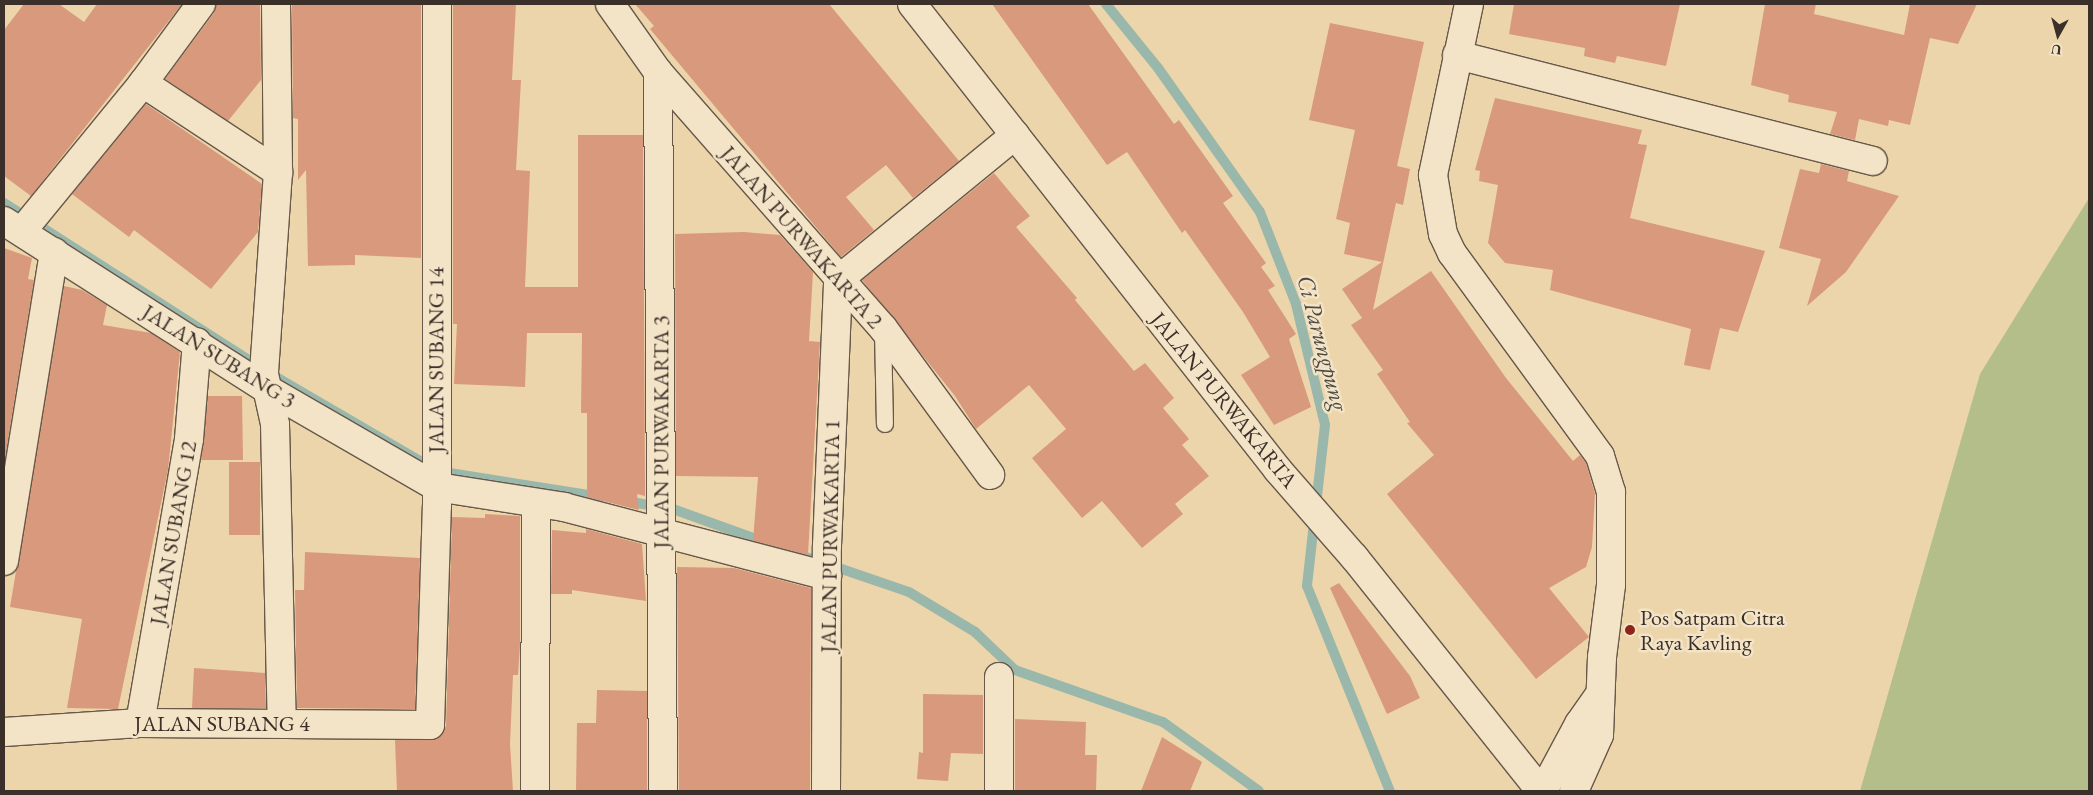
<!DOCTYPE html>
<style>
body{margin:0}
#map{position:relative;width:2093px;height:795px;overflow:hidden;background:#ecd5aa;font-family:"EB Garamond",serif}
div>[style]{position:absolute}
.green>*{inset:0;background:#b4be8b}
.stream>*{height:10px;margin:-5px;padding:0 5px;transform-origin:5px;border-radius:5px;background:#99b8ab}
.building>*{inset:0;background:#d9997d;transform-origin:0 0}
.roads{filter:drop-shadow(1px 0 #675849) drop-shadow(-1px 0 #675849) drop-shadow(0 1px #675849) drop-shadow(0 -1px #675849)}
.service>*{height:16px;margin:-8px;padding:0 8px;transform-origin:8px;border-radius:8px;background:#f3e4c8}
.minor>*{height:28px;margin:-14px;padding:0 14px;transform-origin:14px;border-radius:14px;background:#f3e4c8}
.tertiary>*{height:28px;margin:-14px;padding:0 14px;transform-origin:14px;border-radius:14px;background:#f3e4c8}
.dots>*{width:14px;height:14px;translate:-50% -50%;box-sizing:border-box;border:2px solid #f3e4c8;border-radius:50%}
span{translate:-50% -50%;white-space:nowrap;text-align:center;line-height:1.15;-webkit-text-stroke:5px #f3e4c8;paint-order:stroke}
.street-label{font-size:22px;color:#3b2f29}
.poi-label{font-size:22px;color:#3b2f29}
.left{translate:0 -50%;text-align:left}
.water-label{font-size:24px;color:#4e4a43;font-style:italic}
.frame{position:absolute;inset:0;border:5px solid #3b2f29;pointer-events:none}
.north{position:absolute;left:2033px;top:10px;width:50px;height:50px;-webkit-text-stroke:4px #f3e4c8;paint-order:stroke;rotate:187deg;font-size:14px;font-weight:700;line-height:20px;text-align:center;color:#3b2f29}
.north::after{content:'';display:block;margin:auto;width:18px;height:22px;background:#3b2f29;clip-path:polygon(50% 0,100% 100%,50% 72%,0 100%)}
</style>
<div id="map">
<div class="green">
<div style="clip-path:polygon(2089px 198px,2089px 791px,1860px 791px,1980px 374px)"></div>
</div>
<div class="stream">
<div style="left:1106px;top:4px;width:82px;rotate:50.9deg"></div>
<div style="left:1158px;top:68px;width:176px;rotate:54.7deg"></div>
<div style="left:1260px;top:212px;width:99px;rotate:68.6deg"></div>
<div style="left:1296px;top:304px;width:124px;rotate:76.5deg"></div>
<div style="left:1325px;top:425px;width:162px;rotate:96.4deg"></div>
<div style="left:1307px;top:586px;width:221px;rotate:68deg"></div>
<div style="left:4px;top:203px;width:303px;rotate:32.7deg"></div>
<div style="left:259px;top:367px;width:206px;rotate:30.3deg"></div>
<div style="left:437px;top:471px;width:166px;rotate:9deg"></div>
<div style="left:625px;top:501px;width:49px;rotate:9.5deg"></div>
<div style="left:673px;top:509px;width:147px;rotate:19.9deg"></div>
<div style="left:830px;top:565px;width:83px;rotate:18.9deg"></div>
<div style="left:909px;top:592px;width:77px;rotate:31.2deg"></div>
<div style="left:975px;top:632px;width:55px;rotate:43.5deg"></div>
<div style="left:1015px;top:670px;width:157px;rotate:19.4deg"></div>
<div style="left:1163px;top:722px;width:118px;rotate:35.7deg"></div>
</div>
<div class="building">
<div style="clip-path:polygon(24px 4px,59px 4px,84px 22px,97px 4px,182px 4px,31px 196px,4px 176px,4px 30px)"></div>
<div style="clip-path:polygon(216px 4px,260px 4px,261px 80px,228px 121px,165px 79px,214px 13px)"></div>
<div style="clip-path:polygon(421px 4px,421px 258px,355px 255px,355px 265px,308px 266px,306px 170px,298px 180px,298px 119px,293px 118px,292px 5px)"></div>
<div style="clip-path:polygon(453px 4px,516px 4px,512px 80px,521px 80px,516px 170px,530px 171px,525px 287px,578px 287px,578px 135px,643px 135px,645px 485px,645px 496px,637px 494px,639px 510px,587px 497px,587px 413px,581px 413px,582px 333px,527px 333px,525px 387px,454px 384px,457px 324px,453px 324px)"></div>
<div style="clip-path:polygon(635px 4px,829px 4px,959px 161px,913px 198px,886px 165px,846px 197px,874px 230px,841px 257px,650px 29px,654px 26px)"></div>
<div style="clip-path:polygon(992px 4px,1088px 4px,1174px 124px,1179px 120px,1233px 196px,1223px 203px,1266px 263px,1261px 267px,1275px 286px,1268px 290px,1296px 334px,1289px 339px,1311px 407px,1274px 425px,1241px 375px,1270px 357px,1243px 312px,1185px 230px,1182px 233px,1127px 152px,1107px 165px)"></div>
<div style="clip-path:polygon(1514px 4px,1680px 4px,1666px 66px,1617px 56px,1615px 63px,1584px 56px,1585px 48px,1509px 34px)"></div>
<div style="clip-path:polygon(1765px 4px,1816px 4px,1814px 14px,1904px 35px,1910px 4px,1977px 4px,1958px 44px,1930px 38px,1910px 125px,1889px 120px,1888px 126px,1859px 119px,1855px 140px,1830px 134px,1837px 112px,1788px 102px,1789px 95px,1751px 85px)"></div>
<div style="clip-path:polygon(1330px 23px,1424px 42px,1397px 166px,1410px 169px,1403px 205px,1396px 203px,1373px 310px,1431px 271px,1506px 378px,1573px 461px,1580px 455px,1586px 463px,1595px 494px,1592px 547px,1586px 567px,1549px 588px,1589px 637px,1536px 679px,1387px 494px,1434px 455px,1407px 423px,1410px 422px,1377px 374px,1383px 370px,1351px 325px,1362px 318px,1342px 289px,1382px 262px,1344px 254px,1350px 223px,1336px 219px,1355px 130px,1309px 120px)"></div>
<div style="clip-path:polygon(1495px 98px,1642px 130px,1638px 144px,1647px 145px,1630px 218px,1765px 251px,1738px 332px,1720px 328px,1710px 370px,1684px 365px,1691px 329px,1550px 290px,1553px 270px,1505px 263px,1488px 243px,1498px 185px,1479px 181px,1480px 171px,1475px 170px)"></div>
<div style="clip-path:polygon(146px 104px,262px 184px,258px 232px,211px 289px,134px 230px,129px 237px,72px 194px)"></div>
<div style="clip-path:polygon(1821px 164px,1849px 171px,1847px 181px,1899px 196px,1846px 272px,1807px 306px,1821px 259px,1779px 248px,1800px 169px,1819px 173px)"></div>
<div style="clip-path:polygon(994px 173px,1030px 216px,1016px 227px,1077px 298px,1075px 300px,1134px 371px,1145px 363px,1174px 398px,1163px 408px,1189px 439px,1182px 445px,1209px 476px,1175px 504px,1183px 514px,1142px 548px,1102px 501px,1082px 518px,1032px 458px,1066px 429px,1029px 385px,976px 429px,955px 396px,862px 280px)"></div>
<div style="clip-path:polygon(744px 232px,780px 235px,813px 272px,809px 341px,820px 342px,808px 555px,753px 541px,758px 477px,676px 476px,675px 234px)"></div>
<div style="clip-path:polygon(4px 248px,32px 258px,28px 279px,34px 280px,4px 465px)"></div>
<div style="clip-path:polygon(64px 286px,82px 290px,107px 305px,103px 325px,151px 333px,180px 352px,168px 470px,118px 709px,67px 708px,82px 619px,10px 607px)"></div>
<div style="clip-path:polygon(208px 396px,242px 396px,243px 460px,201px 460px)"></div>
<div style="left:229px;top:462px;width:31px;height:73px"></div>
<div style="clip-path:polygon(485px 514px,520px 516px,520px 645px,518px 675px,513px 675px,510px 744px,513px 791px,397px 791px,395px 740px,437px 739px,446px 726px,452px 517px,485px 518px)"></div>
<div style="clip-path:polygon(586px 529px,642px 544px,646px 601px,572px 590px,572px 594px,551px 594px,552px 530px,586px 533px)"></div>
<div style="clip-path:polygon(305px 552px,420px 558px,415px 709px,297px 708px,295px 590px,304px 590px)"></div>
<div style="clip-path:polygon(677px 567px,734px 568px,811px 588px,810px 791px,679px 791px)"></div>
<div style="clip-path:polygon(1339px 583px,1410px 676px,1420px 698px,1387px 714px,1330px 588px)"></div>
<div style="clip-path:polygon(194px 668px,265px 673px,266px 708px,192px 708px)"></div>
<div style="clip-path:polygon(597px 690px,647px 691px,647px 791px,576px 791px,577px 723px,596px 723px)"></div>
<div style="clip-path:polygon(923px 694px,983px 695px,983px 754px,951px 753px,948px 781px,917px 779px,919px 752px,923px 753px)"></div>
<div style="clip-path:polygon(1015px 719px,1086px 722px,1085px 755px,1097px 755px,1096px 791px,1015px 791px)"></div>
<div style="clip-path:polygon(1162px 737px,1202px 762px,1190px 791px,1141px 791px)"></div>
</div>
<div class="roads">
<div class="service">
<div style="left:883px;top:331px;width:93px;rotate:88.8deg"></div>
</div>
<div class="minor">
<div style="left:276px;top:4px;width:168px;rotate:89.3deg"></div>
<div style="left:278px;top:172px;width:202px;rotate:94deg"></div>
<div style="left:264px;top:374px;width:51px;rotate:77.6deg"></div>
<div style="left:275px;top:424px;width:299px;rotate:88.7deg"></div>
<div style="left:610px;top:4px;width:83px;rotate:54.8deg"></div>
<div style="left:658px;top:72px;width:341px;rotate:48.7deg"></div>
<div style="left:883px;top:328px;width:182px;rotate:53.9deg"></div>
<div style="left:1469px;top:4px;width:175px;rotate:101.9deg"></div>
<div style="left:1433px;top:175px;width:60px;rotate:80.4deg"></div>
<div style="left:1443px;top:234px;width:21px;rotate:65deg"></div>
<div style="left:1452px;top:253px;width:251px;rotate:53.9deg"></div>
<div style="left:1600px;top:456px;width:38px;rotate:73deg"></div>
<div style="left:1611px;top:492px;width:93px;rotate:90deg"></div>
<div style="left:1611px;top:585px;width:73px;rotate:97.1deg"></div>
<div style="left:1602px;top:657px;width:78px;rotate:92.2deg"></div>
<div style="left:1599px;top:735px;width:61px;rotate:114.1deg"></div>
<div style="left:1457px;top:55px;width:429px;rotate:14.3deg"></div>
<div style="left:658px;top:72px;width:719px;rotate:89.6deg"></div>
<div style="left:143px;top:83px;width:162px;rotate:33.4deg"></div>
<div style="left:4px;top:221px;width:312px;rotate:32.6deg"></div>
<div style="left:267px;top:389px;width:196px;rotate:30deg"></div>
<div style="left:437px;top:487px;width:129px;rotate:8.9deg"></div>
<div style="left:564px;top:507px;width:272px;rotate:14.7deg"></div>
<div style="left:22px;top:231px;width:191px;rotate:-50.7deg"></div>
<div style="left:143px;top:83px;width:98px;rotate:-53.7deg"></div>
<div style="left:838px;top:280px;width:229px;rotate:-39.3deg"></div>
<div style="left:4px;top:561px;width:313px;rotate:-80.8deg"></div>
<div style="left:999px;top:677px;width:114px;rotate:90deg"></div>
<div style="left:140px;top:723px;width:288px;rotate:-80.2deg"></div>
<div style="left:189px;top:439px;width:97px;rotate:-85.3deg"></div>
<div style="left:4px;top:732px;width:136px;rotate:-3.8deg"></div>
<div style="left:140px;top:723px;width:290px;rotate:0.4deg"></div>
<div style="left:430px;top:725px;width:219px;rotate:-88.2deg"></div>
<div style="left:437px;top:506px;width:502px;rotate:-90deg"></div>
<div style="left:535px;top:791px;width:287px;rotate:-89.8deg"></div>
<div style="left:826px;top:791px;width:245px;rotate:-89.8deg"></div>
<div style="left:827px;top:546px;width:266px;rotate:-87.6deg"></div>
<div style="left:1543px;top:791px;width:76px;rotate:-61.8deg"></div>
<div style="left:1579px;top:724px;width:37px;rotate:-55deg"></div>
</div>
<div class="tertiary">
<div style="left:912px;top:4px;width:593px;rotate:51.85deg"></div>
<div style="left:1278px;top:470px;width:116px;rotate:48.9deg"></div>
<div style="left:1354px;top:557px;width:300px;rotate:51.4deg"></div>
</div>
</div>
<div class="dots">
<div style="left:1630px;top:630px;background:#8f2418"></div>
</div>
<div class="street-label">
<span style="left:802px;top:237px;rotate:49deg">JALAN PURWAKARTA 2</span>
<span style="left:219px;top:356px;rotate:32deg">JALAN SUBANG 3</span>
<span style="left:436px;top:360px;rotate:-90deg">JALAN SUBANG 14</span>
<span style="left:1224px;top:400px;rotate:51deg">JALAN PURWAKARTA</span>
<span style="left:661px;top:432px;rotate:-90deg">JALAN PURWAKARTA 3</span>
<span style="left:173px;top:533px;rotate:-80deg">JALAN SUBANG 12</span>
<span style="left:830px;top:536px;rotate:-89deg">JALAN PURWAKARTA 1</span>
<span style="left:222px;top:724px">JALAN SUBANG 4</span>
</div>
<div class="poi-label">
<span class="left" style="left:1640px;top:630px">Pos Satpam Citra<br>Raya Kavling</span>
</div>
<div class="water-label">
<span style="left:1323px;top:343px;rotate:75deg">Ci Parungpung</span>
</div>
<div class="frame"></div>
<div class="north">U</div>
</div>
